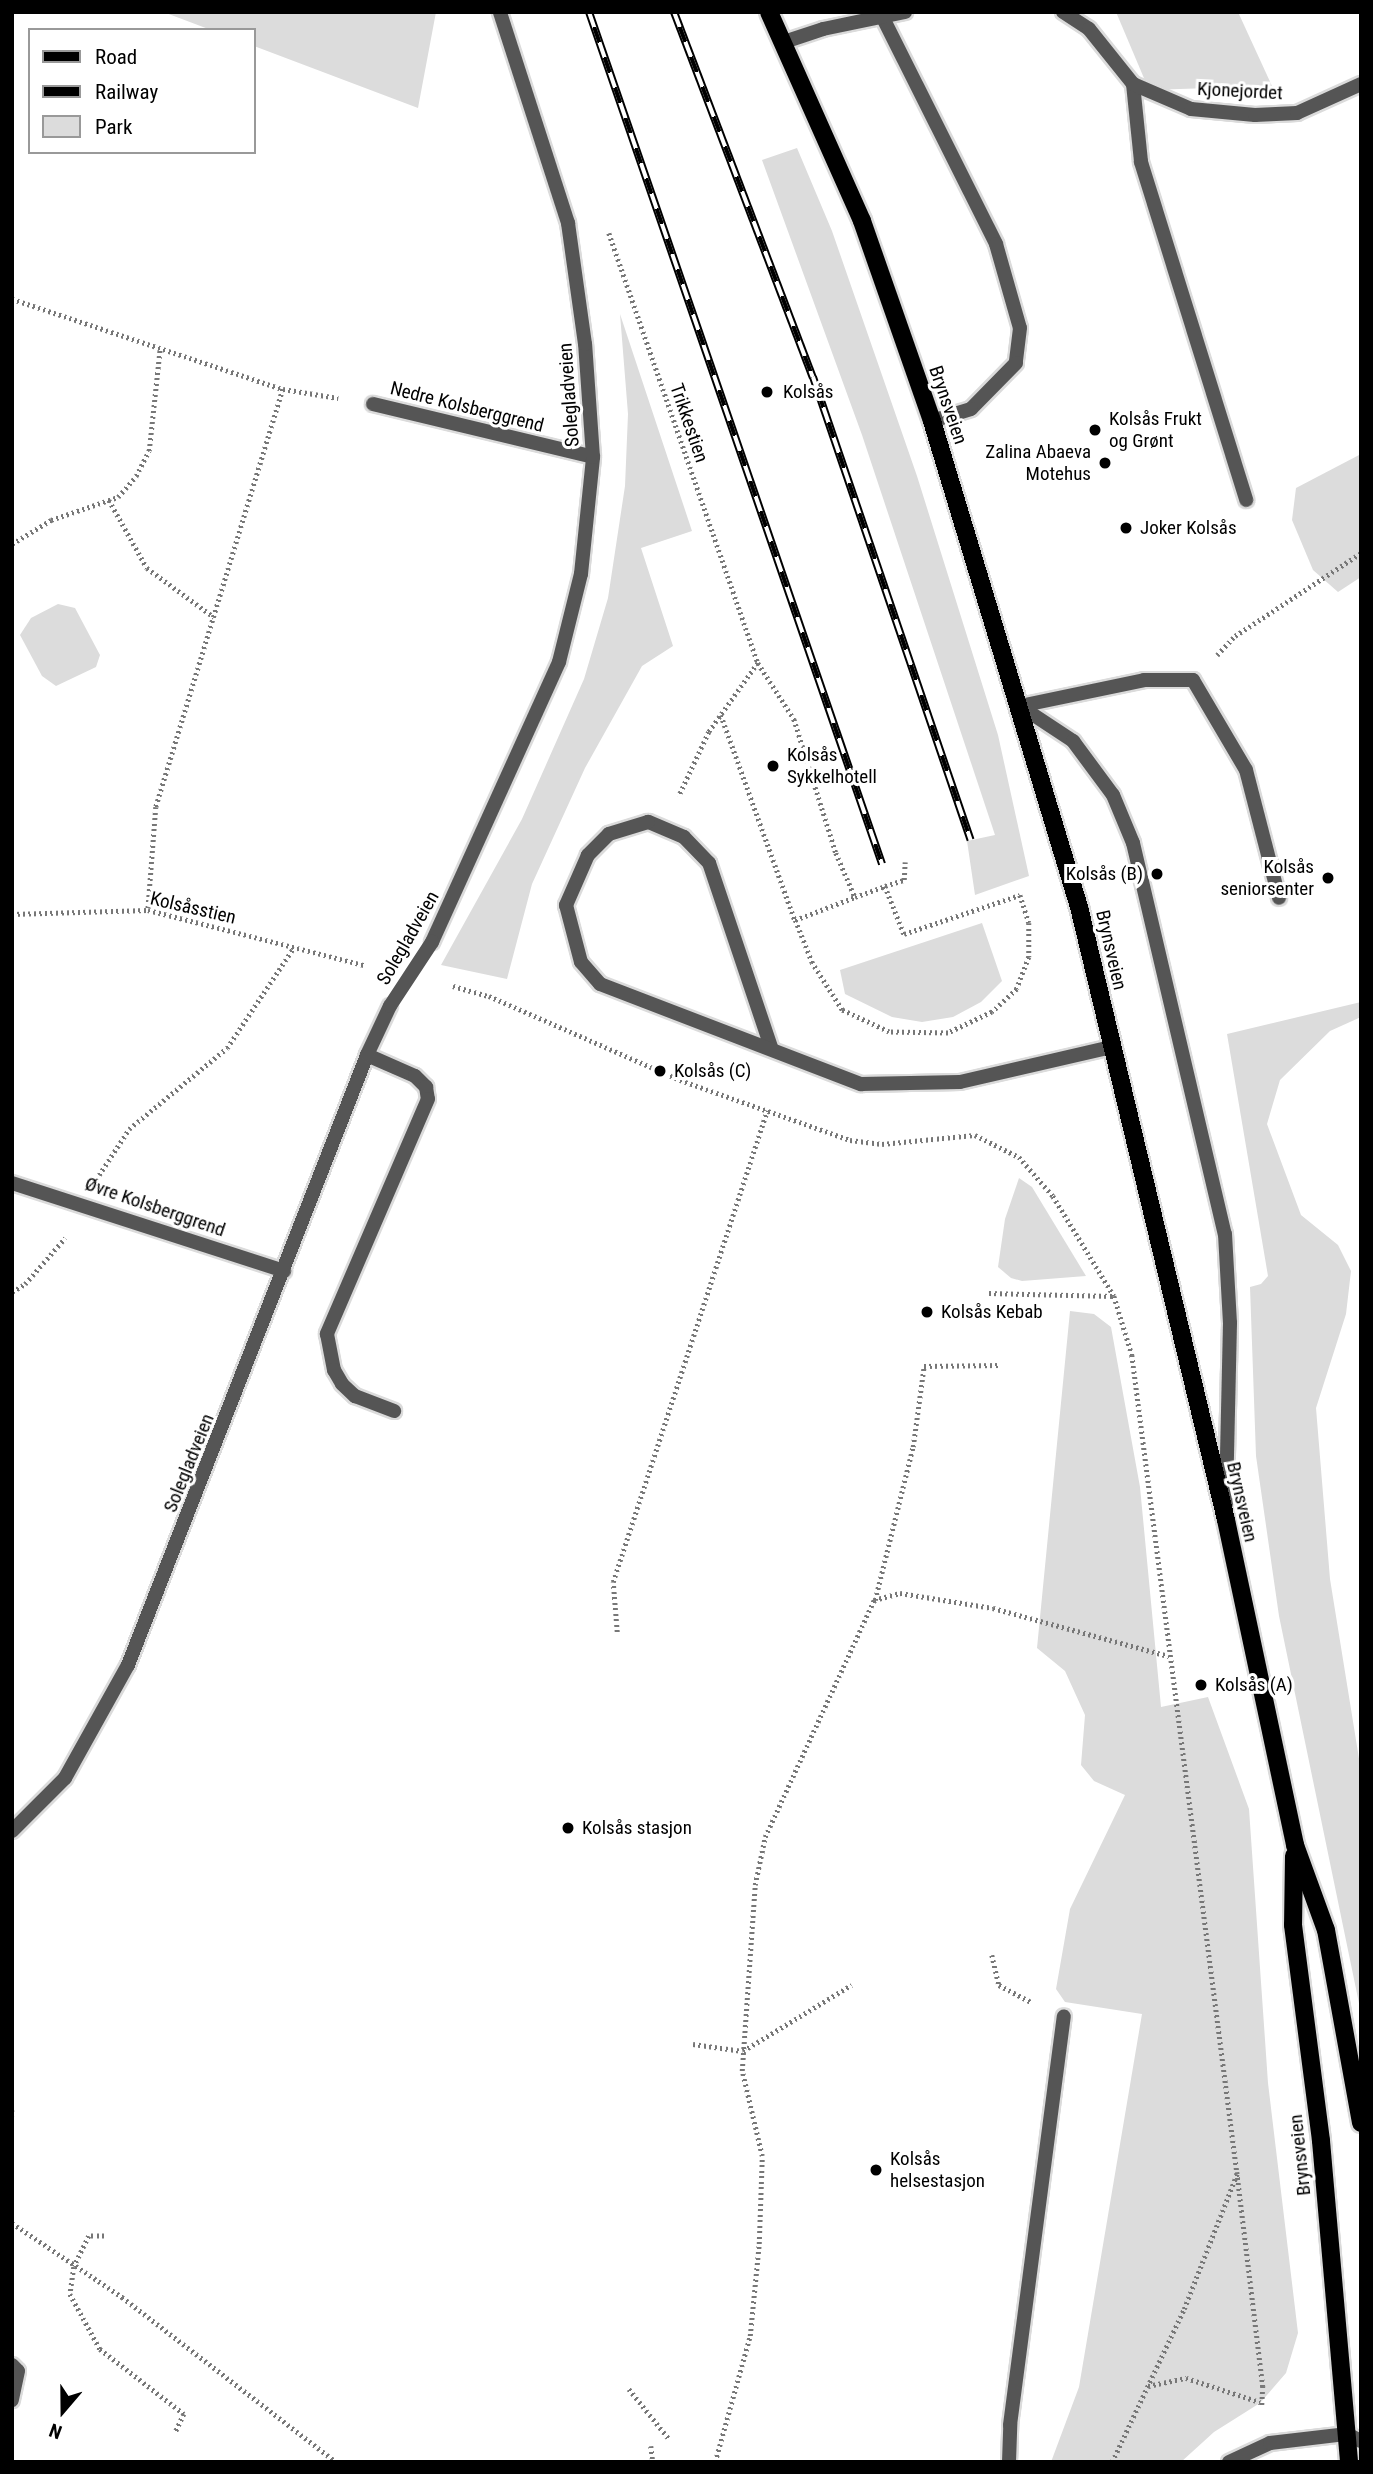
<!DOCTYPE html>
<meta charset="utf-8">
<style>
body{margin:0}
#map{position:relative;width:1373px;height:2474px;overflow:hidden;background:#fff;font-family:"Roboto Condensed",sans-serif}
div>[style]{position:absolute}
.green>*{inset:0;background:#dcdcdc}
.path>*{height:4.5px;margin-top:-2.25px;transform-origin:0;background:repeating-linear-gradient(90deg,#777 0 2px,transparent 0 5.5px)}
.roads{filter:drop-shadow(2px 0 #dbdbdb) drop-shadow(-2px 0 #dbdbdb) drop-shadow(0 2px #dbdbdb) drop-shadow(0 -2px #dbdbdb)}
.lane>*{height:14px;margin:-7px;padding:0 7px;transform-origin:7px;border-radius:7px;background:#555}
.street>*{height:14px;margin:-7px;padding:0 7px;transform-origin:7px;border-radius:7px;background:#555}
.primary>*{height:18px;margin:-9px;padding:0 9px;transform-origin:9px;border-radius:9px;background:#000}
.rail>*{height:8px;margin-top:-4px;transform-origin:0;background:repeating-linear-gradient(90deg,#fff 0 16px,#000 0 32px);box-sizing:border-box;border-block:2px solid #000}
.street-bridge>*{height:14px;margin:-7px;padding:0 7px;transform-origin:7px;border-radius:7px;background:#555}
.dots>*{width:19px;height:19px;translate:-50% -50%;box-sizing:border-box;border:4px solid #fff;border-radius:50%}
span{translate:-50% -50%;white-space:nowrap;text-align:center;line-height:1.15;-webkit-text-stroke:6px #fff;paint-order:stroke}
.street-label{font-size:19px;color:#000}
.poi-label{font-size:19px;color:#000}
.left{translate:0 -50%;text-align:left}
.right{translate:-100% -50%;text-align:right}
.frame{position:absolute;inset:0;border:14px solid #000;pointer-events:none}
.legend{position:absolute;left:28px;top:28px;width:228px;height:126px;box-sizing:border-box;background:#fff;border:2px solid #999;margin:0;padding:9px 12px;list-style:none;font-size:21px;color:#000}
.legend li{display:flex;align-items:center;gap:14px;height:35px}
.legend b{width:35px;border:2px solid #999}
.north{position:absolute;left:28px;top:2376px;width:70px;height:70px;-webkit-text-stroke:5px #fff;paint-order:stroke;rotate:200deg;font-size:19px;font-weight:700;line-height:28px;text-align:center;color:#000}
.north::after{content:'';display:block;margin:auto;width:24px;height:32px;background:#000;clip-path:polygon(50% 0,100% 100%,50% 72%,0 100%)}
</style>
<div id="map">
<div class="green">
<div style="clip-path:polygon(436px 12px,418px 108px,254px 46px,254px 30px,211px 30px,166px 13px)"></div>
<div style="clip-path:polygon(1116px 12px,1238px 12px,1272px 86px,1149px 90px)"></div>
<div style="clip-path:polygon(797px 148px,832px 231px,917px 476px,998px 735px,1029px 876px,975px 895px,967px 841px,995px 835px,862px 435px,762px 160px)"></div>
<div style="clip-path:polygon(620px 314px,692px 531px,641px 548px,673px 646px,642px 666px,585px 768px,532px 884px,507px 979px,441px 965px,522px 819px,584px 679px,608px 598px,625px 486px,628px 414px)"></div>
<div style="clip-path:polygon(1361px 454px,1361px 577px,1338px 592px,1313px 570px,1292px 520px,1296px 488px)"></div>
<div style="clip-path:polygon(58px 604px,75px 608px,100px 655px,96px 667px,56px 686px,42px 676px,20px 635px,31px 618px)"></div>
<div style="clip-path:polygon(982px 923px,1002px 981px,981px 1002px,953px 1017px,922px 1022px,892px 1017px,845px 994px,840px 970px)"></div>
<div style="clip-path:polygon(1361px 1002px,1361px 1017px,1330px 1031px,1280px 1080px,1267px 1124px,1301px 1215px,1338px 1245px,1351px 1271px,1346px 1314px,1316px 1408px,1330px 1579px,1361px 1771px,1361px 2013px,1279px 1616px,1256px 1456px,1250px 1287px,1261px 1284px,1268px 1276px,1227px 1034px)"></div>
<div style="clip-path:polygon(1019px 1178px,1032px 1187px,1086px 1276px,1022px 1281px,1011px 1278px,998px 1267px,1005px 1219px)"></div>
<div style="clip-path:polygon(1070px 1311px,1094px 1314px,1111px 1327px,1140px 1487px,1161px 1707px,1208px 1697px,1249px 1809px,1268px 2083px,1298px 2333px,1286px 2373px,1260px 2403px,1214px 2432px,1181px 2462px,1051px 2462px,1079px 2387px,1142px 2014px,1065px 2002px,1056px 1989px,1070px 1909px,1125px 1795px,1094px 1781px,1081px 1765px,1085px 1715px,1065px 1671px,1037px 1648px)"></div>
</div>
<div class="path">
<div style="left:609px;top:233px;width:455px;rotate:70.9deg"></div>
<div style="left:758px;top:663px;width:85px;rotate:125.4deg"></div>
<div style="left:709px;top:732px;width:71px;rotate:115.1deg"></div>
<div style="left:12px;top:299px;width:286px;rotate:18.4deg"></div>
<div style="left:283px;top:389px;width:437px;rotate:106.9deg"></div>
<div style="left:156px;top:807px;width:103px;rotate:94.4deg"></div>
<div style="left:283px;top:389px;width:56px;rotate:9.3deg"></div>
<div style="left:109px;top:500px;width:78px;rotate:60.8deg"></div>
<div style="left:147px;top:568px;width:83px;rotate:36.2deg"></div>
<div style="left:12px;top:544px;width:46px;rotate:-31.6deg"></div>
<div style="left:51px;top:520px;width:71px;rotate:-18.9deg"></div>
<div style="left:118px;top:497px;width:28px;rotate:-49deg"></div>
<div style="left:136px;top:476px;width:28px;rotate:-63deg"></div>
<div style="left:149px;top:451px;width:104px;rotate:-83.9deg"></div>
<div style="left:1217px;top:655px;width:26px;rotate:-47deg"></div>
<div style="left:1235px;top:636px;width:151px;rotate:-33.4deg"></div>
<div style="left:758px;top:663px;width:67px;rotate:57.3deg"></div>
<div style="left:794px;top:719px;width:140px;rotate:72.6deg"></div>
<div style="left:836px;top:853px;width:48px;rotate:66.6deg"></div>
<div style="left:721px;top:715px;width:218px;rotate:70.2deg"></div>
<div style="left:885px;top:886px;width:52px;rotate:68.4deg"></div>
<div style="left:904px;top:934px;width:122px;rotate:-18.6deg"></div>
<div style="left:1020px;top:895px;width:29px;rotate:72deg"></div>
<div style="left:1029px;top:923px;width:34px;rotate:90deg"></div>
<div style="left:1029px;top:957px;width:34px;rotate:111deg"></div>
<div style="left:1017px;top:989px;width:34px;rotate:137deg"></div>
<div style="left:992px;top:1012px;width:49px;rotate:154.5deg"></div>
<div style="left:948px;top:1033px;width:59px;rotate:-179deg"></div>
<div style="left:889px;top:1032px;width:52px;rotate:-154.9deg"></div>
<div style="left:842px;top:1010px;width:56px;rotate:-122.6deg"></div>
<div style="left:812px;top:963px;width:46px;rotate:-111.6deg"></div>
<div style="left:795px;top:920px;width:64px;rotate:-21deg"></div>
<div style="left:855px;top:897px;width:32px;rotate:-20deg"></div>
<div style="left:885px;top:886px;width:20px;rotate:-18deg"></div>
<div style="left:904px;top:880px;width:18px;rotate:-87deg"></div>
<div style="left:12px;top:914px;width:136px;rotate:-1.7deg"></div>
<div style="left:148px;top:910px;width:223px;rotate:14.3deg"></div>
<div style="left:453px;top:986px;width:37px;rotate:16deg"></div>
<div style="left:489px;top:996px;width:209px;rotate:23.7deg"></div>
<div style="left:680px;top:1080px;width:180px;rotate:19.4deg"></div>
<div style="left:850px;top:1140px;width:32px;rotate:7deg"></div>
<div style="left:882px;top:1144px;width:93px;rotate:-5.5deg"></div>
<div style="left:975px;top:1135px;width:49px;rotate:26.6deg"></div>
<div style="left:1019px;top:1157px;width:52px;rotate:48.9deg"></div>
<div style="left:1053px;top:1196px;width:117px;rotate:58.6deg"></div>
<div style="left:1114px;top:1296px;width:62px;rotate:73deg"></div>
<div style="left:1132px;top:1355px;width:824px;rotate:82.68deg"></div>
<div style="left:1237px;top:2172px;width:216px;rotate:83.1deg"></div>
<div style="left:1263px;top:2386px;width:21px;rotate:93deg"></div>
<div style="left:99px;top:1175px;width:55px;rotate:-56.9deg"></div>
<div style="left:129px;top:1129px;width:127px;rotate:-39.6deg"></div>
<div style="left:227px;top:1048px;width:121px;rotate:-56.4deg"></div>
<div style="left:12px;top:1292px;width:15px;rotate:-32deg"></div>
<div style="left:25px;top:1284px;width:61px;rotate:-49deg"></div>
<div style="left:989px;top:1293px;width:124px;rotate:1.4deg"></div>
<div style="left:875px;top:1600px;width:158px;rotate:-76.1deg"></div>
<div style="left:913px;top:1447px;width:82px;rotate:-82.3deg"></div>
<div style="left:924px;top:1366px;width:77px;rotate:-0.7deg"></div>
<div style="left:617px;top:1632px;width:50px;rotate:-94.6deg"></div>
<div style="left:613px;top:1582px;width:496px;rotate:-71.9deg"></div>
<div style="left:992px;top:1955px;width:31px;rotate:77deg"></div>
<div style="left:999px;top:1985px;width:38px;rotate:28deg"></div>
<div style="left:693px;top:2044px;width:50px;rotate:8deg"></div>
<div style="left:743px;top:2051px;width:127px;rotate:-31.4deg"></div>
<div style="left:12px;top:2110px;width:6px;rotate:90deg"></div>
<div style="left:12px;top:2223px;width:133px;rotate:33.9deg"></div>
<div style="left:122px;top:2297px;width:270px;rotate:37.6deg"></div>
<div style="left:104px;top:2236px;width:15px;rotate:180deg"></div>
<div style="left:89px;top:2236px;width:34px;rotate:116deg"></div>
<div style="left:74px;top:2267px;width:27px;rotate:98deg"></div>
<div style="left:70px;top:2294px;width:63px;rotate:61.4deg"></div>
<div style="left:100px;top:2349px;width:106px;rotate:37.7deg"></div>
<div style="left:184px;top:2414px;width:21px;rotate:115deg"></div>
<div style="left:1148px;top:2386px;width:39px;rotate:-12deg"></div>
<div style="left:1186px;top:2378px;width:78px;rotate:18deg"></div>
<div style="left:629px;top:2389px;width:65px;rotate:51.2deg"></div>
<div style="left:651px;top:2446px;width:16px;rotate:83deg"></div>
<div style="left:715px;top:2462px;width:131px;rotate:-74.5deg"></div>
<div style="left:750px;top:2336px;width:92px;rotate:-84.4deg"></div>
<div style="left:759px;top:2244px;width:88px;rotate:-88deg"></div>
<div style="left:762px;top:2156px;width:87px;rotate:-103.2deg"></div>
<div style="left:742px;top:2071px;width:186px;rotate:-86deg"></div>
<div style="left:755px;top:1885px;width:49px;rotate:-78.2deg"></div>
<div style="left:765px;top:1837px;width:261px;rotate:-65.3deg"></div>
<div style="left:874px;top:1600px;width:27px;rotate:-15deg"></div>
<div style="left:900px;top:1593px;width:94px;rotate:9.2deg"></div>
<div style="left:993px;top:1608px;width:182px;rotate:15.3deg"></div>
<div style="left:1112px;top:2462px;width:169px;rotate:-64.8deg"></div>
<div style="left:1184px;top:2309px;width:145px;rotate:-68.6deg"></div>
</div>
<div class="roads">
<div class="lane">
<div style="left:880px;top:12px;width:259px;rotate:63.4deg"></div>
<div style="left:996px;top:244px;width:87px;rotate:74.1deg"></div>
<div style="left:1020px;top:328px;width:35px;rotate:97deg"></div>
<div style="left:1016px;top:363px;width:64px;rotate:134.4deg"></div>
<div style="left:971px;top:409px;width:41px;rotate:162.9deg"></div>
<div style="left:1133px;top:84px;width:78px;rotate:84.1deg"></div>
<div style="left:1141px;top:162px;width:354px;rotate:72.7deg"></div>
<div style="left:1020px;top:706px;width:64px;rotate:33.4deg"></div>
<div style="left:1073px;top:741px;width:67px;rotate:53.5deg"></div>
<div style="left:1113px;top:795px;width:52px;rotate:67.4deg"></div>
<div style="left:1133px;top:843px;width:402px;rotate:76.8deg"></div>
<div style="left:1225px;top:1234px;width:89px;rotate:86.8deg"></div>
<div style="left:1230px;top:1323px;width:181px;rotate:91.3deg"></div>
<div style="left:1020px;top:706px;width:127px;rotate:-11.8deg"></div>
<div style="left:1144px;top:680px;width:49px"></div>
<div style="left:1193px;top:680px;width:104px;rotate:59.5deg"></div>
<div style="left:1246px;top:770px;width:132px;rotate:75.5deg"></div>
<div style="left:771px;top:1047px;width:194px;rotate:-108.6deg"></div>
<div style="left:709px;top:863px;width:36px;rotate:-134deg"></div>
<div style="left:684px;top:837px;width:39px;rotate:-157deg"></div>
<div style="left:648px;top:822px;width:41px;rotate:162.9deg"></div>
<div style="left:609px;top:834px;width:30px;rotate:135deg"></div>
<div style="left:588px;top:855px;width:55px;rotate:113.7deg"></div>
<div style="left:566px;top:905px;width:59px;rotate:75.3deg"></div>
<div style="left:581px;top:962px;width:29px;rotate:49deg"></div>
<div style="left:600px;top:984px;width:280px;rotate:21deg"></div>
<div style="left:861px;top:1084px;width:99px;rotate:-1.2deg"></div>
<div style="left:960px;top:1082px;width:156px;rotate:-13deg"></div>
<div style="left:367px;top:1055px;width:52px;rotate:23.6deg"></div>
<div style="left:415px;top:1076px;width:16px;rotate:45deg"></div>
<div style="left:426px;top:1087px;width:12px;rotate:81deg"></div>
<div style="left:428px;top:1099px;width:256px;rotate:113.3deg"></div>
<div style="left:327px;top:1334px;width:37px;rotate:79deg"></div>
<div style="left:334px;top:1370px;width:16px;rotate:60deg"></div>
<div style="left:342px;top:1384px;width:18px;rotate:43deg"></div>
<div style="left:355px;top:1396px;width:42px;rotate:21deg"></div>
<div style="left:12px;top:2365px;width:8px;rotate:45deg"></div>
<div style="left:18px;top:2371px;width:30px;rotate:102deg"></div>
<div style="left:1009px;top:2462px;width:37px;rotate:-88deg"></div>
<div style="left:1010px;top:2425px;width:412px;rotate:-82.5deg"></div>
</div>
<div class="street">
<div style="left:1063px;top:12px;width:31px;rotate:33deg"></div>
<div style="left:1089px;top:29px;width:70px;rotate:51.3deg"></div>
<div style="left:1133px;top:84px;width:63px;rotate:23.3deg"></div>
<div style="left:1191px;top:109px;width:64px;rotate:5.4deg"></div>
<div style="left:1255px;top:115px;width:42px;rotate:-2.7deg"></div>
<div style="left:1297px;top:113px;width:70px;rotate:-24.4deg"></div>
<div style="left:784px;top:42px;width:41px;rotate:-18.4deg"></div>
<div style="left:823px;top:29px;width:84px;rotate:-11.7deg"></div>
<div style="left:373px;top:404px;width:226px;rotate:13.5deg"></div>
<div style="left:432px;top:942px;width:307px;rotate:-65.6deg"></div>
<div style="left:559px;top:662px;width:91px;rotate:-76deg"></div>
<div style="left:581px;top:574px;width:118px;rotate:-84.1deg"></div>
<div style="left:593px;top:457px;width:113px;rotate:-94deg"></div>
<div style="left:585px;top:344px;width:122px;rotate:-98deg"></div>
<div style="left:568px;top:223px;width:222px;rotate:-107.9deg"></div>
<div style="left:12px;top:1183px;width:286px;rotate:17.9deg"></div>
<div style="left:12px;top:1831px;width:75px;rotate:-45deg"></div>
<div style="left:65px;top:1778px;width:129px;rotate:-60.9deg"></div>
<div style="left:128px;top:1665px;width:655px;rotate:-68.6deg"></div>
<div style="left:367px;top:1055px;width:54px;rotate:-64.9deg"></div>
<div style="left:1229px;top:2462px;width:45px;rotate:-24.9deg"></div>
<div style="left:1270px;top:2443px;width:78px;rotate:-6.7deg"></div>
<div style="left:1347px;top:2434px;width:16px;rotate:27deg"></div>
</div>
<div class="primary">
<div style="left:769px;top:12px;width:229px;rotate:66deg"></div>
<div style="left:862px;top:221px;width:212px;rotate:70.7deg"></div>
<div style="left:932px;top:421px;width:508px;rotate:73.17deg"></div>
<div style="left:1079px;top:907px;width:630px;rotate:76.51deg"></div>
<div style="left:1226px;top:1520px;width:332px;rotate:78deg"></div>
<div style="left:1295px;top:1845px;width:90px;rotate:70deg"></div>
<div style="left:1326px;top:1930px;width:196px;rotate:79.7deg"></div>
<div style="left:1294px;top:1856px;width:69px;rotate:90.8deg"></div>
<div style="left:1293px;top:1925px;width:218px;rotate:82.6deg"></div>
<div style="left:1321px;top:2141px;width:322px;rotate:85deg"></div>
</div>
</div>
<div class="rail">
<div style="left:589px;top:12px;width:901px;rotate:71.02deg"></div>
<div style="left:674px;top:12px;width:391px;rotate:69.2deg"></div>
<div style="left:813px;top:377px;width:489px;rotate:71.2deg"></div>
</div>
<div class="street-bridge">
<div style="left:390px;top:1006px;width:77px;rotate:-56.7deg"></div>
</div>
<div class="dots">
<div style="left:767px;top:392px;background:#000"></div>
<div style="left:1095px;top:430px;background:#000"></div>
<div style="left:1105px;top:463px;background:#000"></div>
<div style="left:1126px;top:528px;background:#000"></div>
<div style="left:773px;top:766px;background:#000"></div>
<div style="left:1157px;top:874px;background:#000"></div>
<div style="left:1328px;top:878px;background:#000"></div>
<div style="left:660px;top:1071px;background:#000"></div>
<div style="left:927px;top:1312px;background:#000"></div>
<div style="left:1201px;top:1685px;background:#000"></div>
<div style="left:568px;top:1828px;background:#000"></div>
<div style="left:876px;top:2170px;background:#000"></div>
</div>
<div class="street-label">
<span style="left:1240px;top:91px;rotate:3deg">Kjonejordet</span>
<span style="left:569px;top:395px;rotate:-94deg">Solegladveien</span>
<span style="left:948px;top:405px;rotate:71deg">Brynsveien</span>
<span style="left:467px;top:407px;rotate:14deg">Nedre Kolsberggrend</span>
<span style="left:689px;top:423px;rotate:71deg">Trikkestien</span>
<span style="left:193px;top:908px;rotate:13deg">Kolsåsstien</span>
<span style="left:408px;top:938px;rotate:-60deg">Solegladveien</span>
<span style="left:1111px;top:950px;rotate:77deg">Brynsveien</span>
<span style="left:155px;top:1207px;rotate:19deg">Øvre Kolsberggrend</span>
<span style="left:189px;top:1463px;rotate:-68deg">Solegladveien</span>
<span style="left:1242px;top:1502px;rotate:77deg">Brynsveien</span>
<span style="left:1300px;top:2155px;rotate:-96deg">Brynsveien</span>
</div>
<div class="poi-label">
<span class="left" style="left:783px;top:392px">Kolsås</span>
<span class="left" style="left:1109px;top:430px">Kolsås Frukt<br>og Grønt</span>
<span class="right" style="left:1091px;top:463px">Zalina Abaeva<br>Motehus</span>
<span class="left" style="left:1140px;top:528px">Joker Kolsås</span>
<span class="left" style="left:787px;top:766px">Kolsås<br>Sykkelhotell</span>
<span class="right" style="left:1314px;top:878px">Kolsås<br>seniorsenter</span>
<span class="right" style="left:1143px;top:874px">Kolsås (B)</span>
<span class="left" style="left:674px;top:1071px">Kolsås (C)</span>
<span class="left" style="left:941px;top:1312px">Kolsås Kebab</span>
<span class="left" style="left:1215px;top:1685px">Kolsås (A)</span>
<span class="left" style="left:582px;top:1828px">Kolsås stasjon</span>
<span class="left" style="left:890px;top:2170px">Kolsås<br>helsestasjon</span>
</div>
<div class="frame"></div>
<ul class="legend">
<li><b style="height:9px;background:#000"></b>Road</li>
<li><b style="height:9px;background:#000"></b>Railway</li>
<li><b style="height:19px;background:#dcdcdc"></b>Park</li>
</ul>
<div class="north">N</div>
</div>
